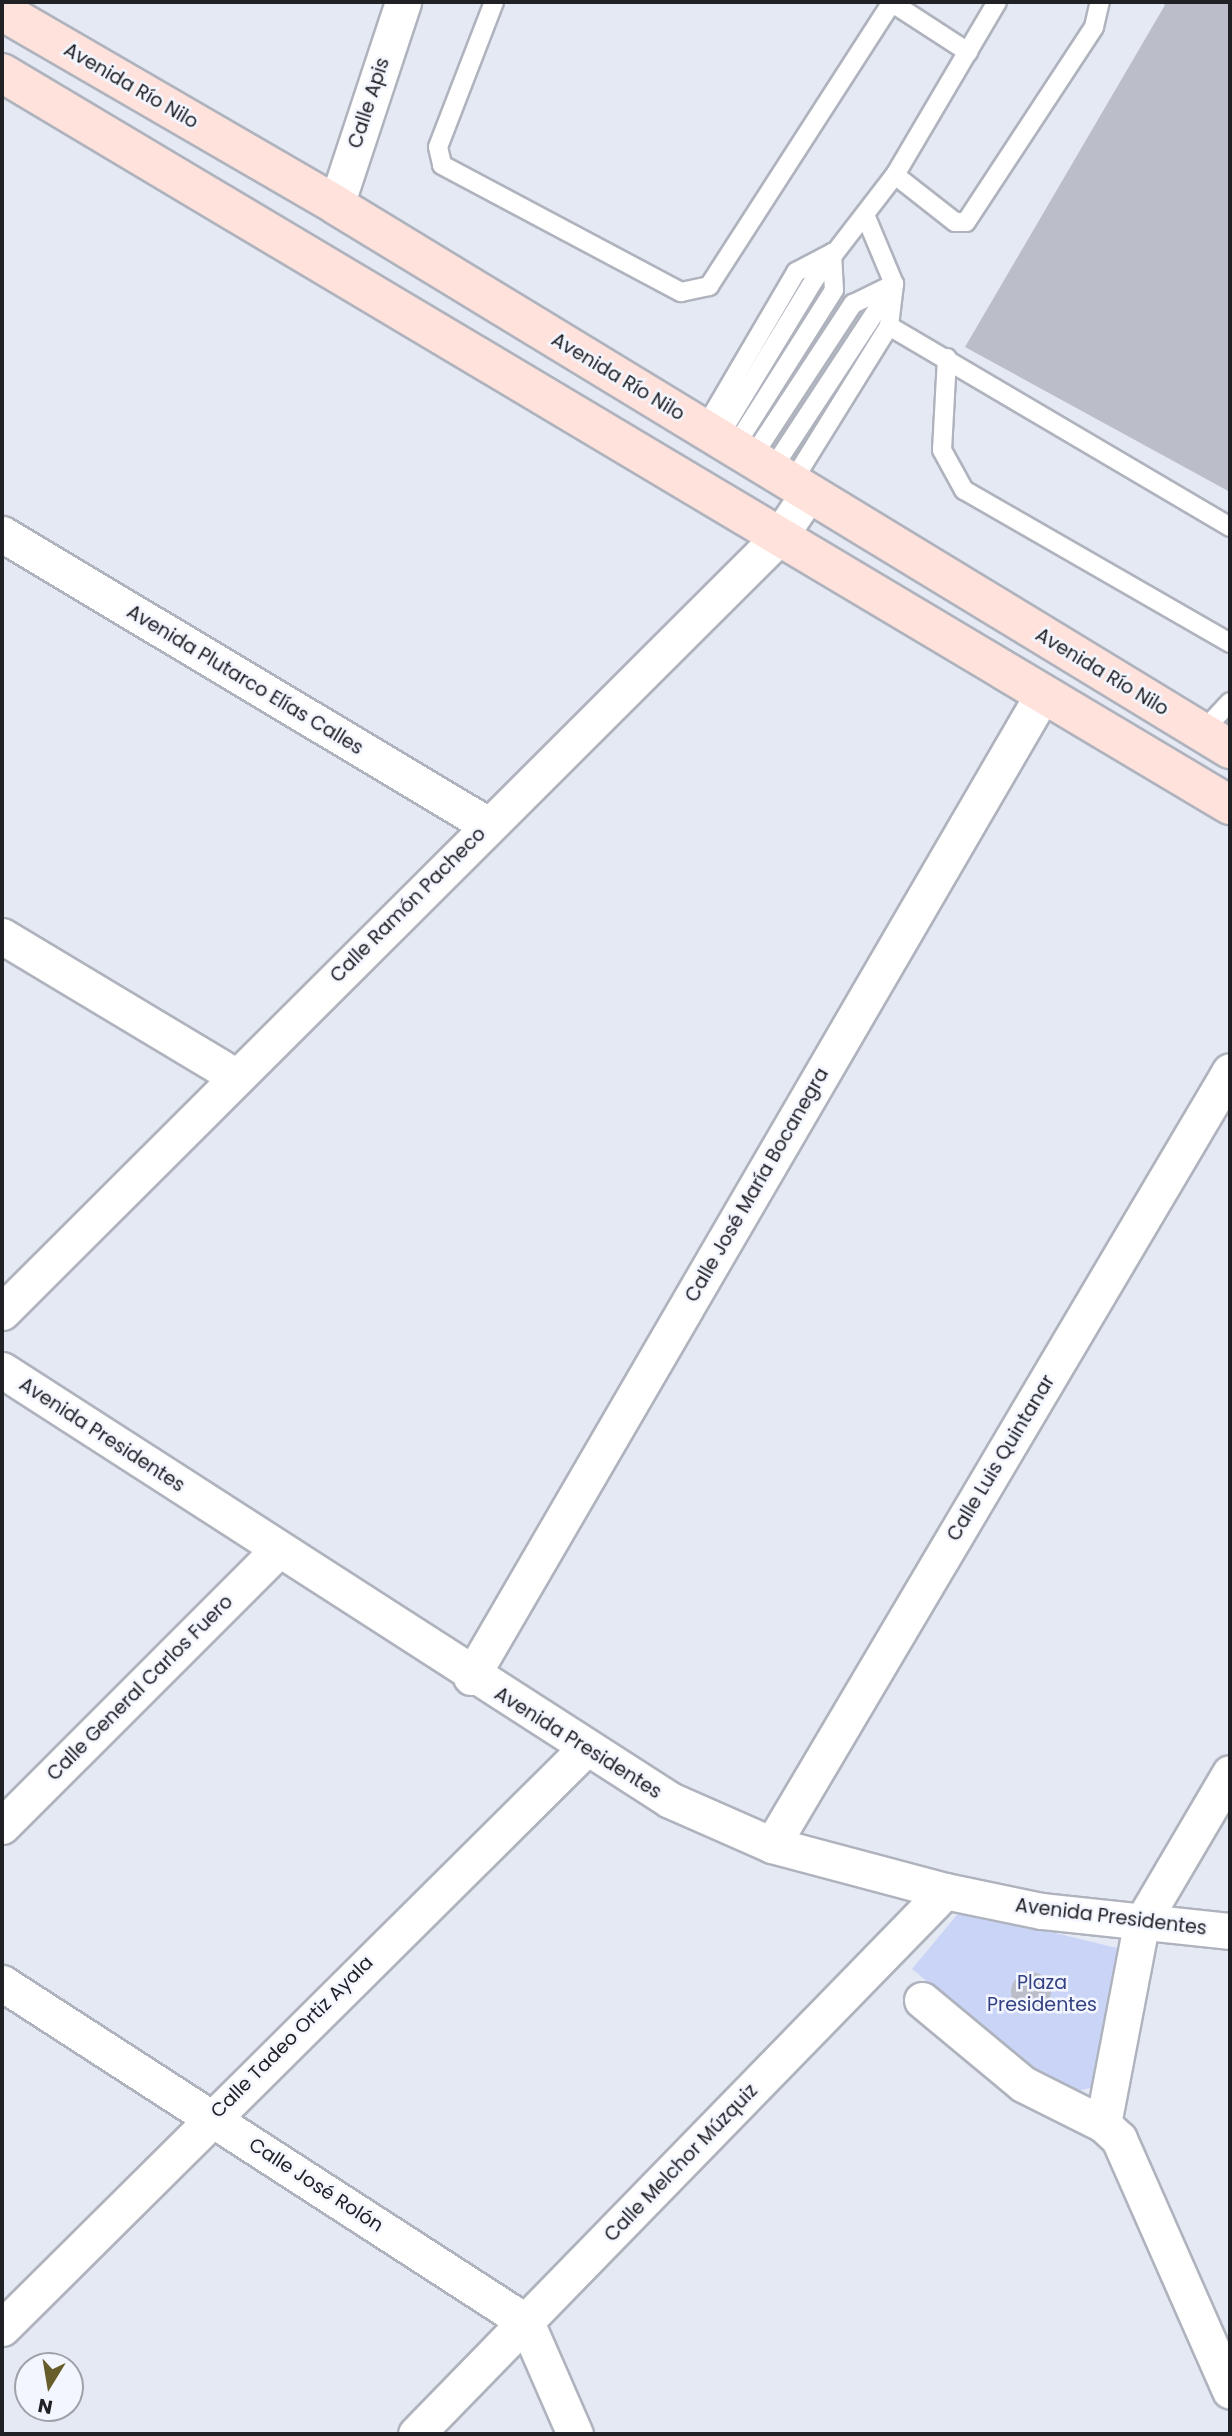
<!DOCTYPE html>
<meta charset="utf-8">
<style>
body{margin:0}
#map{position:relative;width:1232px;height:2436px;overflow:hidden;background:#e5e9f3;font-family:Poppins,sans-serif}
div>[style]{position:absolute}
.green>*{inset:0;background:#cad4f7}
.building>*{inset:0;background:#bbbec8}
.round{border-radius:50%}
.roads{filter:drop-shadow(2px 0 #afb3bd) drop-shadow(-2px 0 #afb3bd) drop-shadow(0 2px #afb3bd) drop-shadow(0 -2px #afb3bd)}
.lane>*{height:18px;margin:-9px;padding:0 9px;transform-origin:9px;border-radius:9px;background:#fff}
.street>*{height:35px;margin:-17.5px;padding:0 17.5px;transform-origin:17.5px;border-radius:17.5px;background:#fff}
.secondary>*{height:38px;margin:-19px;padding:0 19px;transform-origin:19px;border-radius:19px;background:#ffe2dc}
span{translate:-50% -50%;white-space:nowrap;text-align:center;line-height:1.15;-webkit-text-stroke:5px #f3f6ff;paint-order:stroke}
.street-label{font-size:19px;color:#202125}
.park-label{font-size:19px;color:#344182}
.frame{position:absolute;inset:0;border:4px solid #202125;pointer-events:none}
.north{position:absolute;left:14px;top:2352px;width:70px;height:70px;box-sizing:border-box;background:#f3f6ff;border:2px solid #9fa1a8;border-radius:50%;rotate:191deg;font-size:19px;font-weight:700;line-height:28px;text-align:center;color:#202125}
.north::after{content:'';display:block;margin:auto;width:24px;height:32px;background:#675d2a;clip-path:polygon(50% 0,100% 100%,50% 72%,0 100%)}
</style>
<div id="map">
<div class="green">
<div style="clip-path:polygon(961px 1910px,1117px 1948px,1094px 2087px,1065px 2094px,912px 1969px)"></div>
</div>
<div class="building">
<div style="clip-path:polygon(1160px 2px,1230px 2px,1230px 492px,965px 347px,1165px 5px)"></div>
<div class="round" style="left:1011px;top:1972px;width:40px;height:40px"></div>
</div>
<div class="roads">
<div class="lane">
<div style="left:494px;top:2px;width:155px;rotate:111.1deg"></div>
<div style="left:438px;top:147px;width:18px;rotate:77deg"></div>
<div style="left:442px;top:165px;width:271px;rotate:28deg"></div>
<div style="left:681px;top:292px;width:29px;rotate:-12deg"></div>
<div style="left:709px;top:286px;width:338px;rotate:-57.2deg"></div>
<div style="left:891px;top:2px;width:92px;rotate:33deg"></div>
<div style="left:895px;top:175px;width:76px;rotate:38.1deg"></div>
<div style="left:955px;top:222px;width:11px"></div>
<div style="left:966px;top:222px;width:233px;rotate:-56.7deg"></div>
<div style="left:1094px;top:27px;width:26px;rotate:-77deg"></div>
<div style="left:889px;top:326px;width:396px;rotate:30.5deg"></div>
<div style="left:947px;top:358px;width:92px;rotate:93.1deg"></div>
<div style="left:942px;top:450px;width:46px;rotate:61.2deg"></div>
<div style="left:964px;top:490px;width:307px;rotate:29.9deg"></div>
<div style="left:704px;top:429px;width:182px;rotate:-59.6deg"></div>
<div style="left:796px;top:272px;width:41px;rotate:-27.8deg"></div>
<div style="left:832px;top:253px;width:37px;rotate:87deg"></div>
<div style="left:834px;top:290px;width:187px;rotate:122.3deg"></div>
<div style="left:718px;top:438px;width:185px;rotate:-58.7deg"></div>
<div style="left:814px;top:280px;width:133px;rotate:-52.4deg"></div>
<div style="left:895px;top:175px;width:201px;rotate:-59.5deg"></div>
<div style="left:751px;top:459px;width:186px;rotate:-56.7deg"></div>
<div style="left:853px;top:304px;width:46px;rotate:-26deg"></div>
<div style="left:771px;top:471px;width:220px;rotate:-56.7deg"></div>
<div style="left:791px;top:484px;width:186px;rotate:-58.2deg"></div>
<div style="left:889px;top:326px;width:42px;rotate:-83.2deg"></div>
<div style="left:894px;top:284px;width:73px;rotate:-112.7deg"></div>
<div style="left:1202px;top:732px;width:41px;rotate:-47deg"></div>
</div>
<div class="street">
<div style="left:336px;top:205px;width:214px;rotate:-71.7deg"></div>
<div style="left:2px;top:534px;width:566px;rotate:30.91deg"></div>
<div style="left:2px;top:936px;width:274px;rotate:31deg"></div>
<div style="left:2px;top:1312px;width:1097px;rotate:-44.93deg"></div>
<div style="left:779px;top:537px;width:52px;rotate:-56deg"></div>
<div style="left:2px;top:1370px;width:794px;rotate:32.77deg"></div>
<div style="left:670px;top:1800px;width:111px;rotate:23.8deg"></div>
<div style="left:772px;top:1845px;width:179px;rotate:14.9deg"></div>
<div style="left:945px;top:1891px;width:99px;rotate:11.7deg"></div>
<div style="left:1042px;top:1911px;width:189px;rotate:6.1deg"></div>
<div style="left:471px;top:1677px;width:1137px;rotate:-59.81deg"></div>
<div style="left:2px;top:1826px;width:390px;rotate:-45deg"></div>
<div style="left:772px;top:1845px;width:899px;rotate:-59.39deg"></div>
<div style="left:2px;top:1983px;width:624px;rotate:32.9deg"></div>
<div style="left:526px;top:2322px;width:122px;rotate:66.4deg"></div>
<div style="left:922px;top:2000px;width:131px;rotate:39.7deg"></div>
<div style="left:1023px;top:2084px;width:89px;rotate:26.6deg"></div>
<div style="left:1103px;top:2124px;width:22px;rotate:43deg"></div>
<div style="left:1119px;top:2139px;width:275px;rotate:66.2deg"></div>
<div style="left:1103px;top:2124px;width:204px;rotate:-79.2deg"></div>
<div style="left:1141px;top:1924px;width:175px;rotate:-59.5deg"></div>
<div style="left:2px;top:2328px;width:820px;rotate:-44.8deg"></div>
<div style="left:416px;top:2434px;width:758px;rotate:-45.75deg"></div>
</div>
<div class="secondary">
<div style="left:2px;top:11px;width:386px;rotate:30.1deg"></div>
<div style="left:336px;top:205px;width:1047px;rotate:31.32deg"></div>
<div style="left:2px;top:73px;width:1430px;rotate:30.8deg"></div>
</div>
</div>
<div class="street-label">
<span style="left:131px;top:86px;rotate:30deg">Avenida Río Nilo</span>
<span style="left:369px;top:103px;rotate:-72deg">Calle Apis</span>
<span style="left:618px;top:377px;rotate:31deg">Avenida Río Nilo</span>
<span style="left:1102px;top:672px;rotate:31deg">Avenida Río Nilo</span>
<span style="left:245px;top:680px;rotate:31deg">Avenida Plutarco Elías Calles</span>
<span style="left:408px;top:905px;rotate:-45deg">Calle Ramón Pacheco</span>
<span style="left:757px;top:1185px;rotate:-60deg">Calle José María Bocanegra</span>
<span style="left:102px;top:1435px;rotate:33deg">Avenida Presidentes</span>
<span style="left:1001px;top:1458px;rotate:-59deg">Calle Luis Quintanar</span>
<span style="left:140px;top:1688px;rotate:-45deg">Calle General Carlos Fuero</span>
<span style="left:578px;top:1743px;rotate:32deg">Avenida Presidentes</span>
<span style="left:1111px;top:1917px;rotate:7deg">Avenida Presidentes</span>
<span style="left:292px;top:2037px;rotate:-45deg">Calle Tadeo Ortiz Ayala</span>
<span style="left:681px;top:2163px;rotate:-46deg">Calle Melchor Múzquiz</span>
<span style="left:316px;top:2185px;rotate:33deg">Calle José Rolón</span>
</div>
<div class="park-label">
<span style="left:1042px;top:1994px">Plaza<br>Presidentes</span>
</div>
<div class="frame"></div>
<div class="north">N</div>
</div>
